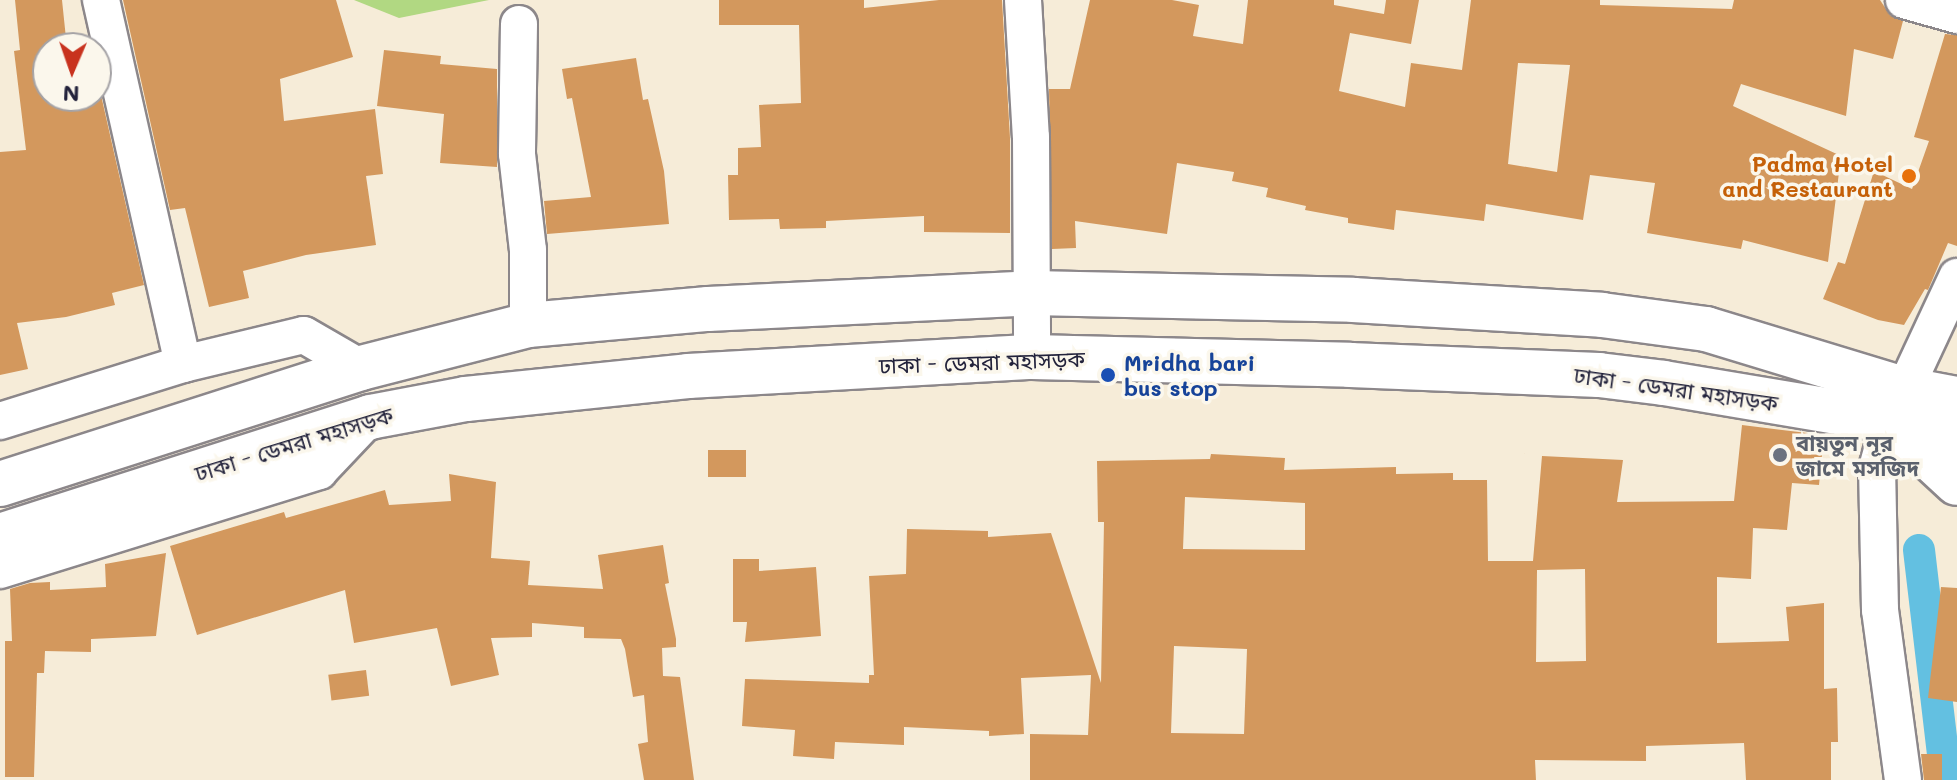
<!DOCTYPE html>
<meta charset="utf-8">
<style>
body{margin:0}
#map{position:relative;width:1957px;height:780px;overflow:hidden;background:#f6ecd8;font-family:Mali,"Noto Sans Bengali",sans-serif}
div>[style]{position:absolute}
.green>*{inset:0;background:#b1d882}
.canal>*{height:32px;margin:-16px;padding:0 16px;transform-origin:16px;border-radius:16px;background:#63c0e1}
.building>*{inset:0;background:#d3985d;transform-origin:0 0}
.roads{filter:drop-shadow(2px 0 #8c878a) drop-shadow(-2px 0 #8c878a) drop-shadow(0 2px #8c878a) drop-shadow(0 -2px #8c878a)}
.minor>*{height:36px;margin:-18px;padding:0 18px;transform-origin:18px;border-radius:18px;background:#fff}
.major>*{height:44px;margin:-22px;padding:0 22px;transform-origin:22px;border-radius:22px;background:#fff}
.highway>*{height:44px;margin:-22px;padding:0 22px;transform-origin:22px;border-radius:22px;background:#fff}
.dots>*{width:22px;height:22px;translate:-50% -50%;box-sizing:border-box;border:4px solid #fbf7ec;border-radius:50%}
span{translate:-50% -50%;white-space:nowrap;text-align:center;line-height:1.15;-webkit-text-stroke:7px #fbf7ec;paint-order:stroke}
.food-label{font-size:22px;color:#c56008;font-weight:700}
.right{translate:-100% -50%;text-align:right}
.street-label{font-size:22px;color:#22223b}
.transit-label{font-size:22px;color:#164399;font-weight:700}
.left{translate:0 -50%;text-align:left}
.worship-label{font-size:22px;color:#5b616d;font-weight:700}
.north{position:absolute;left:32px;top:32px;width:80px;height:80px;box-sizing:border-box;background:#fbf7ec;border:2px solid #a4a2a5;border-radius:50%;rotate:182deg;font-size:22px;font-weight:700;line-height:32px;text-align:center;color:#22223b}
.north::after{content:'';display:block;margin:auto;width:28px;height:36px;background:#c8321e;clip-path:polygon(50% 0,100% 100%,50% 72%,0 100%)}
</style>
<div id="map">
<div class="green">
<div style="clip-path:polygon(354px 0,489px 0,399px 18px)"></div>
</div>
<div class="canal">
<div style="left:1919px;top:550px;width:232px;rotate:83.3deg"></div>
</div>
<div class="building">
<div style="clip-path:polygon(15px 0,62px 0,67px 48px,48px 48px,48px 96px,96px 96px,96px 73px,144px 285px,112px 293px,115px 305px,66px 317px,17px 323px,28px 369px,0 375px,0 152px,26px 150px,14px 51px,20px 50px)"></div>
<div style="clip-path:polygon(123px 0,336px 0,353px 57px,280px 79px,284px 121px,375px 109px,383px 174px,366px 176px,376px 245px,306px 255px,243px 271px,249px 298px,209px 307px,185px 208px,170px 210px)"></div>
<div style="clip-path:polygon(719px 0,864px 0,864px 8px,939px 0,1002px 0,1010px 138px,1010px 233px,924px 232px,924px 216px,826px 221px,826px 228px,780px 229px,779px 219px,729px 220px,728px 175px,738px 175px,738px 148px,761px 147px,759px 105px,801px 103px,799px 25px,719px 25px)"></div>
<div style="clip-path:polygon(evenodd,1090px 0,1172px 0,1199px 5px,1193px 36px,1243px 44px,1248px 0,1334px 0,1334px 5px,1384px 14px,1386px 0,1419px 0,1411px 44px,1350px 33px,1339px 91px,1405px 107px,1411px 63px,1462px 70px,1471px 0,1600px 0,1600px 5px,1732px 9px,1734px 0,1880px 0,1890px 15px,1903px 21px,1893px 59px,1854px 49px,1846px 116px,1741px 84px,1733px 106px,1841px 156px,1828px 262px,1743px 240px,1741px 249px,1647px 233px,1655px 183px,1590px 175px,1583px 220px,1486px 204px,1484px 221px,1396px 210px,1394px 230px,1348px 223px,1348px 218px,1305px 210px,1306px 206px,1266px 197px,1268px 188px,1232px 181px,1234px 172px,1177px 163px,1167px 234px,1075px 221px,1076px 248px,1052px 249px,1049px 89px,1070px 89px,1090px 0,1518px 63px,1570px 65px,1557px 172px,1508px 164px,1518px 63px)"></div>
<div style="clip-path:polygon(1945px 34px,1957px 35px,1957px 246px,1948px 243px,1928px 290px,1925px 289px,1904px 325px,1878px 320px,1823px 299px,1838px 262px,1845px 264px,1874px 171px,1912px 189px,1929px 141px,1914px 137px)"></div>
<div style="clip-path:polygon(384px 50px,441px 56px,440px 64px,497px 69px,497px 167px,440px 163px,444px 114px,377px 106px)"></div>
<div style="clip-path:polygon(636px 58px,643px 100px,648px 99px,664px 171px,669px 224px,547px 234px,544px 201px,591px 197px,572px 98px,567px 99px,562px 69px)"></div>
<div style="clip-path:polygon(evenodd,1742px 425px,1824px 435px,1819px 485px,1792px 483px,1787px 530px,1753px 528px,1751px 579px,1717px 577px,1717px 643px,1789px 641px,1786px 607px,1824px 603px,1824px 689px,1837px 688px,1838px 742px,1831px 742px,1831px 780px,1746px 780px,1744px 743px,1646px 746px,1646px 761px,1535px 760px,1536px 780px,1030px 780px,1030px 734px,1088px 735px,1091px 675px,1021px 678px,1024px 734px,989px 736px,989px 731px,904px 727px,904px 745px,835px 742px,834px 759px,793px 756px,795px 730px,742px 726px,745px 679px,869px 683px,869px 675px,874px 675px,869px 576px,906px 574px,907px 529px,988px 531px,988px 537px,1051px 533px,1101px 683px,1104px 522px,1098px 522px,1097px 461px,1210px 459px,1211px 454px,1285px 458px,1284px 470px,1396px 467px,1396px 474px,1453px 473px,1453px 480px,1487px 480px,1488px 561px,1533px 561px,1542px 456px,1623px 460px,1617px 502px,1734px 501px,1742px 425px,1185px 497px,1305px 503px,1305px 550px,1183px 549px,1185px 497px,1742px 425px,1585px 569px,1586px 661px,1536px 662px,1537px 570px,1585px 569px,1742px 425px,1174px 646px,1247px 649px,1244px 734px,1171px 733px,1174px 646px)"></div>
<div style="left:708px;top:450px;width:38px;height:27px"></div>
<div style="clip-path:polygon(449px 474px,496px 482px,491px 558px,530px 561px,528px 585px,603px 589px,598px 555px,663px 545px,669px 583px,665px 584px,676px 639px,676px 647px,662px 648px,663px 676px,680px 677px,694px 780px,644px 780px,638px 744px,648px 742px,644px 695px,633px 697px,625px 649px,621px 639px,584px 638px,584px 627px,532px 623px,532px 637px,491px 638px,499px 675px,451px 686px,437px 628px,354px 643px,345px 590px,197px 635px,170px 546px,284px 512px,286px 518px,385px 490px,389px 505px,451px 501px)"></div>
<div style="clip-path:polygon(166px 553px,156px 636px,91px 639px,91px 652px,45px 651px,44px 673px,37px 673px,34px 777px,5px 777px,5px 641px,12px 641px,10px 589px,30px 583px,50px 582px,50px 590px,106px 587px,105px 564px)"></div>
<div style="clip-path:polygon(733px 559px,759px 559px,759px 571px,816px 567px,821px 636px,745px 642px,747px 622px,733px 622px)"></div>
<div style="clip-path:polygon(1941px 587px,1957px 588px,1957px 702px,1928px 698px)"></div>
<div style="left:366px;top:670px;width:26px;height:38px;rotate:83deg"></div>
<div style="clip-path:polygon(1921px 754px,1942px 754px,1942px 780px,1924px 780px)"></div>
</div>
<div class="roads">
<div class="minor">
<div style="left:101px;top:0;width:373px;rotate:77.3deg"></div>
<div style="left:1023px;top:0;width:137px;rotate:86.7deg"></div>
<div style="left:1031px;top:137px;width:220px;rotate:89.7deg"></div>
<div style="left:1904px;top:0;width:55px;rotate:15.8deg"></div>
<div style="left:519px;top:24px;width:130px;rotate:90.9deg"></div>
<div style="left:517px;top:154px;width:97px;rotate:83.5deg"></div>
<div style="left:528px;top:250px;width:75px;rotate:90deg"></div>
<div style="left:0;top:421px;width:192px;rotate:-17.3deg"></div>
<div style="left:183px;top:364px;width:124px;rotate:-13.5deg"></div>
<div style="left:304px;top:335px;width:66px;rotate:30.1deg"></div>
<div style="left:0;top:570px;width:334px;rotate:-17.2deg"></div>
<div style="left:319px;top:471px;width:74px;rotate:-46.6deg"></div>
<div style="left:1903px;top:780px;width:172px;rotate:-97.7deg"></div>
<div style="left:1880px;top:610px;width:142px;rotate:-91.2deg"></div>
<div style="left:1877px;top:468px;width:49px;rotate:-74.5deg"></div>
<div style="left:1890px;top:421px;width:159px;rotate:-65deg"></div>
</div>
<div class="major">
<div style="left:0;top:484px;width:379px;rotate:-17.8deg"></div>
<div style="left:361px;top:368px;width:172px;rotate:-14.4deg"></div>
<div style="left:528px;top:325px;width:181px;rotate:-5.1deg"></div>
<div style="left:708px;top:309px;width:324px;rotate:-2.8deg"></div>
<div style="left:1032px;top:293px;width:321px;rotate:1.2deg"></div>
<div style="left:1353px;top:300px;width:249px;rotate:3.4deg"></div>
<div style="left:1602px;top:315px;width:105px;rotate:7.7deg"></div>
<div style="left:1706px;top:329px;width:207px;rotate:16.9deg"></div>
<div style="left:1904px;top:389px;width:54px;rotate:10.7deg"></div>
<div style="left:0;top:536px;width:389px;rotate:-17.8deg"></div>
<div style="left:370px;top:417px;width:98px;rotate:-10.6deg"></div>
<div style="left:466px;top:399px;width:223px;rotate:-5.9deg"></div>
<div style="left:688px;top:376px;width:345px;rotate:-3.2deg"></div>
<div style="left:1032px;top:357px;width:318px;rotate:1.4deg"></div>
<div style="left:1350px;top:365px;width:249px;rotate:2.3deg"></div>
<div style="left:1599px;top:375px;width:65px;rotate:7deg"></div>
<div style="left:1664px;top:383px;width:229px;rotate:9.5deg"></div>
<div style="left:1890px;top:421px;width:91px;rotate:42.8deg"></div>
</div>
<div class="highway">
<div style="left:1890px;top:421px;width:69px;rotate:14.2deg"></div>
</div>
</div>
<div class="dots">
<div style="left:1909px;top:176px;background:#e8710a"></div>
<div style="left:1108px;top:375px;background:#1a4fb4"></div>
<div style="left:1780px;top:455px;background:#6b7280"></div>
</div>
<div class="food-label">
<span class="right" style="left:1893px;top:176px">Padma Hotel<br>and Restaurant</span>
</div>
<div class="street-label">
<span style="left:982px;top:362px;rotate:-2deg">ঢাকা - ডেমরা মহাসড়ক</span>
<span style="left:1676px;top:389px;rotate:8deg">ঢাকা - ডেমরা মহাসড়ক</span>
<span style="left:294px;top:444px;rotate:-17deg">ঢাকা - ডেমরা মহাসড়ক</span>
</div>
<div class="transit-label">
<span class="left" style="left:1124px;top:375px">Mridha bari<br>bus stop</span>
</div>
<div class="worship-label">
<span class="left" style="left:1796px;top:455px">বায়তুন নূর<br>জামে মসজিদ</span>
</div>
<div class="north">N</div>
</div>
